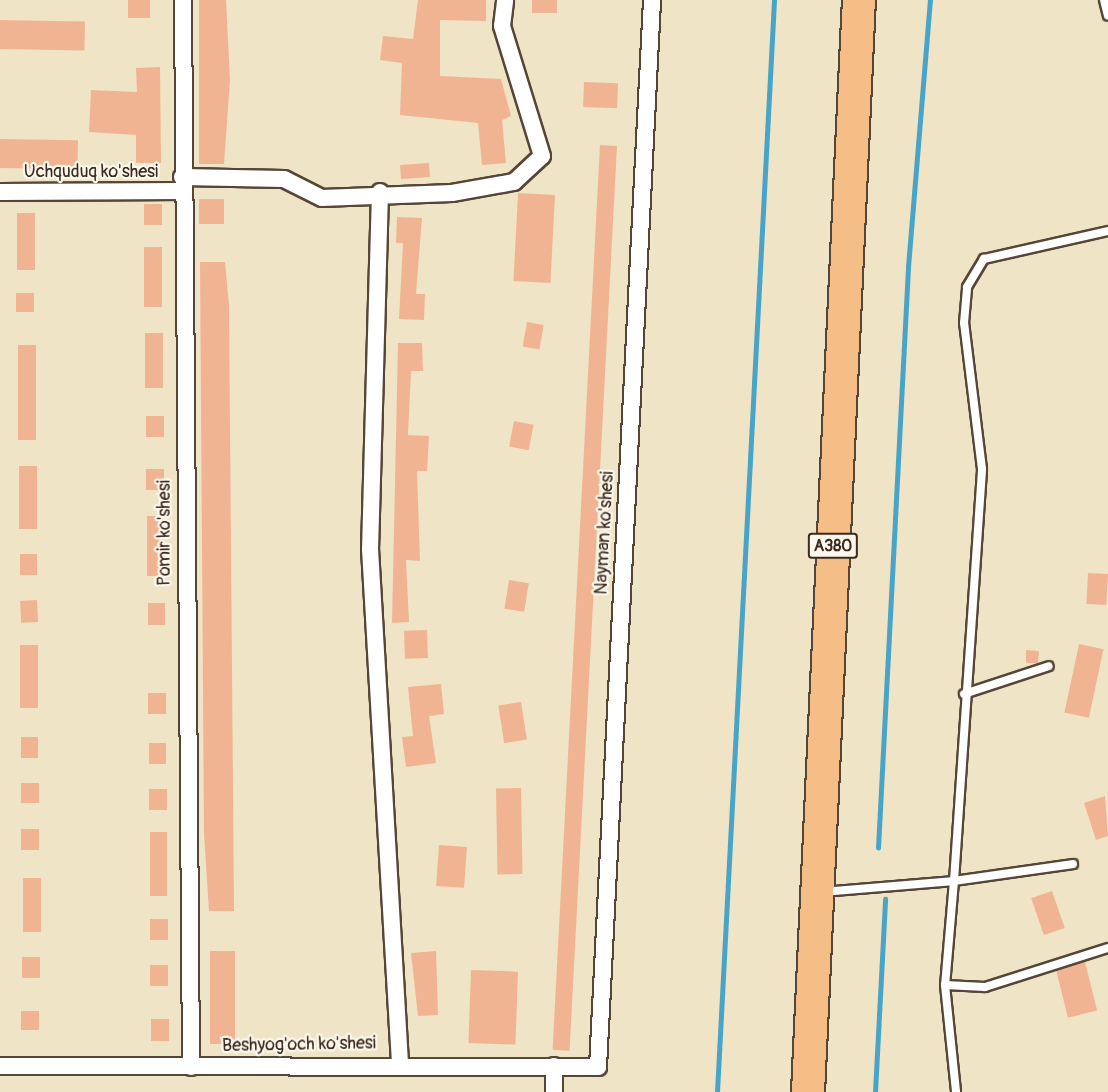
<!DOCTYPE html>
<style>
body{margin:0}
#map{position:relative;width:1108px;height:1092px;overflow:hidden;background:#efe4c6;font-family:Pangolin,sans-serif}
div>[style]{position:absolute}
.stream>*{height:4.5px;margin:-2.25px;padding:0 2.25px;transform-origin:2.25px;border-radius:2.25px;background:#49a5c7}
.building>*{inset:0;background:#f1b492;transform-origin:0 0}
.roads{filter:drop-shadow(2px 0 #564637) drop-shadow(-2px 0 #564637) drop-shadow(0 2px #564637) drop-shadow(0 -2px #564637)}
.lane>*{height:8px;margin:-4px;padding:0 4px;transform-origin:4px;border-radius:4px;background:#fff}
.street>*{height:16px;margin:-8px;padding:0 8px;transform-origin:8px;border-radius:8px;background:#fff}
.highway>*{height:32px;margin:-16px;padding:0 16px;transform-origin:16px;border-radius:16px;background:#f5be86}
span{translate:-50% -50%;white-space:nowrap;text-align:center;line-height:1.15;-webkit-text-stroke:4.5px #fbf7ec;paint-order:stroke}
.shield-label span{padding:2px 4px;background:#fbf7ec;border:2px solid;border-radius:4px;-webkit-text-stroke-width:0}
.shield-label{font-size:16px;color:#3b2a1e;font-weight:700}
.street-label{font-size:18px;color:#3b2a1e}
</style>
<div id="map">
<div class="stream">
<div style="left:878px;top:848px;width:582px;rotate:-87.04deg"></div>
<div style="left:908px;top:267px;width:268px;rotate:-85.3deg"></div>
<div style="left:717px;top:1092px;width:1093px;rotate:-87.01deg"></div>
<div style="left:875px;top:1092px;width:193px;rotate:-87deg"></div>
</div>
<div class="building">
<div style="left:128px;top:0;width:22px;height:18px"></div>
<div style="clip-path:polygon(199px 0,226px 0,230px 80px,224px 164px,199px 164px)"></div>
<div style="clip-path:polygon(418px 0,486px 0,486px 21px,440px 20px,440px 76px,501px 79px,511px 116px,502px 120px,506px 163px,482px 165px,478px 123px,400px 115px,402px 63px,380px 60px,383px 36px,413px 39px)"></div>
<div style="left:532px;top:0;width:25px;height:13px"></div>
<div style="left:0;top:20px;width:85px;height:29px;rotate:1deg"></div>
<div style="clip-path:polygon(160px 67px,161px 163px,136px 163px,136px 135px,89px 132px,91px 90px,137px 92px,136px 68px)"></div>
<div style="left:584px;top:82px;width:34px;height:25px;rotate:2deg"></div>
<div style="left:0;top:139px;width:78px;height:29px;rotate:1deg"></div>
<div style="left:600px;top:145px;width:17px;height:906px;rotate:3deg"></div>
<div style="left:429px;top:163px;width:14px;height:29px;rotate:86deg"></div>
<div style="left:555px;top:195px;width:88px;height:37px;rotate:93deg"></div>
<div style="left:199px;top:199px;width:25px;height:25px"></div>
<div style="left:144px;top:204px;width:18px;height:21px"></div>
<div style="left:17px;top:213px;width:18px;height:57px"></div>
<div style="clip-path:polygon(397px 217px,422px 218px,416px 294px,425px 294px,424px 320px,399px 319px,403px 243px,396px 243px)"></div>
<div style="left:144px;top:247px;width:18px;height:60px"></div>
<div style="clip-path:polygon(200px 262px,225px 262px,229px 305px,234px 911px,209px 911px,204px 834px)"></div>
<div style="left:16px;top:293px;width:18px;height:19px"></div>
<div style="left:527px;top:322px;width:17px;height:25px;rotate:10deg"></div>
<div style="left:145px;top:333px;width:18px;height:55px"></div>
<div style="clip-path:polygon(398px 343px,422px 343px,423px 371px,411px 371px,408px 435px,429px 436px,427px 471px,417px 471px,420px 561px,406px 560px,409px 622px,392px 623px)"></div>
<div style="left:18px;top:345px;width:18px;height:95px"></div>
<div style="left:146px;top:416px;width:18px;height:21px"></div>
<div style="left:514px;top:421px;width:20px;height:26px;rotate:11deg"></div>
<div style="left:19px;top:466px;width:18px;height:63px"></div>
<div style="left:146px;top:469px;width:18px;height:21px"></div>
<div style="left:147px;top:516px;width:17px;height:60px"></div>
<div style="left:20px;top:554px;width:17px;height:21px"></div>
<div style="left:1088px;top:573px;width:20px;height:31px;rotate:3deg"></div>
<div style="left:509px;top:580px;width:20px;height:29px;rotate:9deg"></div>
<div style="left:37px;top:600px;width:22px;height:17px;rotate:87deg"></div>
<div style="left:165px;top:603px;width:22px;height:17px;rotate:90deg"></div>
<div style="left:427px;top:630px;width:28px;height:23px;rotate:88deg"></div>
<div style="left:1079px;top:644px;width:25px;height:70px;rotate:12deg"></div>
<div style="left:20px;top:645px;width:18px;height:63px"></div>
<div style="clip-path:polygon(1026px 650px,1039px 651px,1038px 663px,1026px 663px)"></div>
<div style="clip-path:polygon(441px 684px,444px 714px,429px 716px,436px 763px,406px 767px,402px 737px,413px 736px,408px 687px)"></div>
<div style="left:148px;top:693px;width:18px;height:21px"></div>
<div style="left:521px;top:702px;width:38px;height:23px;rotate:81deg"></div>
<div style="left:21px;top:737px;width:17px;height:21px"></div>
<div style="left:149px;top:743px;width:17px;height:21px"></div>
<div style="left:21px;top:783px;width:18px;height:20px"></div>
<div style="left:521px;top:788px;width:86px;height:25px;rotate:89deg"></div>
<div style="left:149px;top:789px;width:18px;height:21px"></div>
<div style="clip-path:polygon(1105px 796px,1108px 836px,1096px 840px,1084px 803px)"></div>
<div style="left:39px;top:829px;width:21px;height:18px;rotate:90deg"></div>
<div style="left:150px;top:832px;width:17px;height:64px"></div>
<div style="left:439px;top:845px;width:28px;height:41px;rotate:4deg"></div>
<div style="left:23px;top:878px;width:18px;height:54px"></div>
<div style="left:1052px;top:891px;width:39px;height:22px;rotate:71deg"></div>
<div style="left:150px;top:919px;width:18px;height:21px"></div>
<div style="left:210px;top:951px;width:25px;height:93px"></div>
<div style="clip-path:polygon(436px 951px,438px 1015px,418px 1016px,411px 953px)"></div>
<div style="left:22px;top:957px;width:18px;height:21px"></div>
<div style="left:1085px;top:962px;width:50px;height:30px;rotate:76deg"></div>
<div style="left:150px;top:965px;width:18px;height:21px"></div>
<div style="left:471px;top:970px;width:47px;height:73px;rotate:2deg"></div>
<div style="left:21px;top:1011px;width:18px;height:19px"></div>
<div style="left:151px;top:1019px;width:18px;height:22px"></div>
</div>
<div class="roads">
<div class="lane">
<div style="left:1104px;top:0;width:16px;rotate:76deg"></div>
<div style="left:964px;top:694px;width:89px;rotate:-18.2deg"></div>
<div style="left:1073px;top:864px;width:120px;rotate:171.9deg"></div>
<div style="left:954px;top:881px;width:413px;rotate:-86.1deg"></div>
<div style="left:982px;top:469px;width:147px;rotate:-97deg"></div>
<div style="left:964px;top:323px;width:36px;rotate:-85deg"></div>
<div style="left:967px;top:287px;width:33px;rotate:-59deg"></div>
<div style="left:984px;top:259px;width:127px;rotate:-12.7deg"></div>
<div style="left:823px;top:892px;width:131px;rotate:-4.8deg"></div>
<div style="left:954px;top:881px;width:104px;rotate:94.9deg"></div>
<div style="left:945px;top:985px;width:108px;rotate:84.1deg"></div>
<div style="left:945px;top:985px;width:40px;rotate:2.9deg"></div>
<div style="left:985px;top:987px;width:129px;rotate:-17.6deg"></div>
</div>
<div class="street">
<div style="left:183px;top:0;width:1067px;rotate:89.57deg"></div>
<div style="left:182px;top:177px;width:102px;rotate:1.1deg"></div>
<div style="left:284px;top:179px;width:42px;rotate:26.6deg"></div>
<div style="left:322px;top:198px;width:130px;rotate:-2.2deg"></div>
<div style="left:452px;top:193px;width:63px;rotate:-10.1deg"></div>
<div style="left:514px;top:182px;width:38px;rotate:-43deg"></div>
<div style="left:542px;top:156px;width:136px;rotate:-107.1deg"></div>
<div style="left:502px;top:26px;width:26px;rotate:-83deg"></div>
<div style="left:0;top:192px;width:182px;rotate:-0.3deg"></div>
<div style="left:380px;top:192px;width:357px;rotate:91.6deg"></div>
<div style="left:370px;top:549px;width:515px;rotate:86.66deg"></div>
<div style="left:0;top:1066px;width:598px;rotate:0.1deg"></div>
<div style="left:598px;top:1067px;width:1068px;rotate:-87.1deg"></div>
<div style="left:554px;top:1092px;width:26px;rotate:-90deg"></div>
</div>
<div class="highway">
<div style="left:808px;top:1092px;width:1093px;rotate:-87.33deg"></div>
</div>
</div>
<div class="shield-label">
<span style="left:833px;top:546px">A380</span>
</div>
<div class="street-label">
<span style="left:91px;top:172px">Uchquduq ko'shesi</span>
<span style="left:165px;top:533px;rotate:-90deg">Pomir ko'shesi</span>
<span style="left:605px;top:533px;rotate:-87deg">Nayman ko'shesi</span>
<span style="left:299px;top:1045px;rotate:-1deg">Beshyog'och ko'shesi</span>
</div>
</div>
